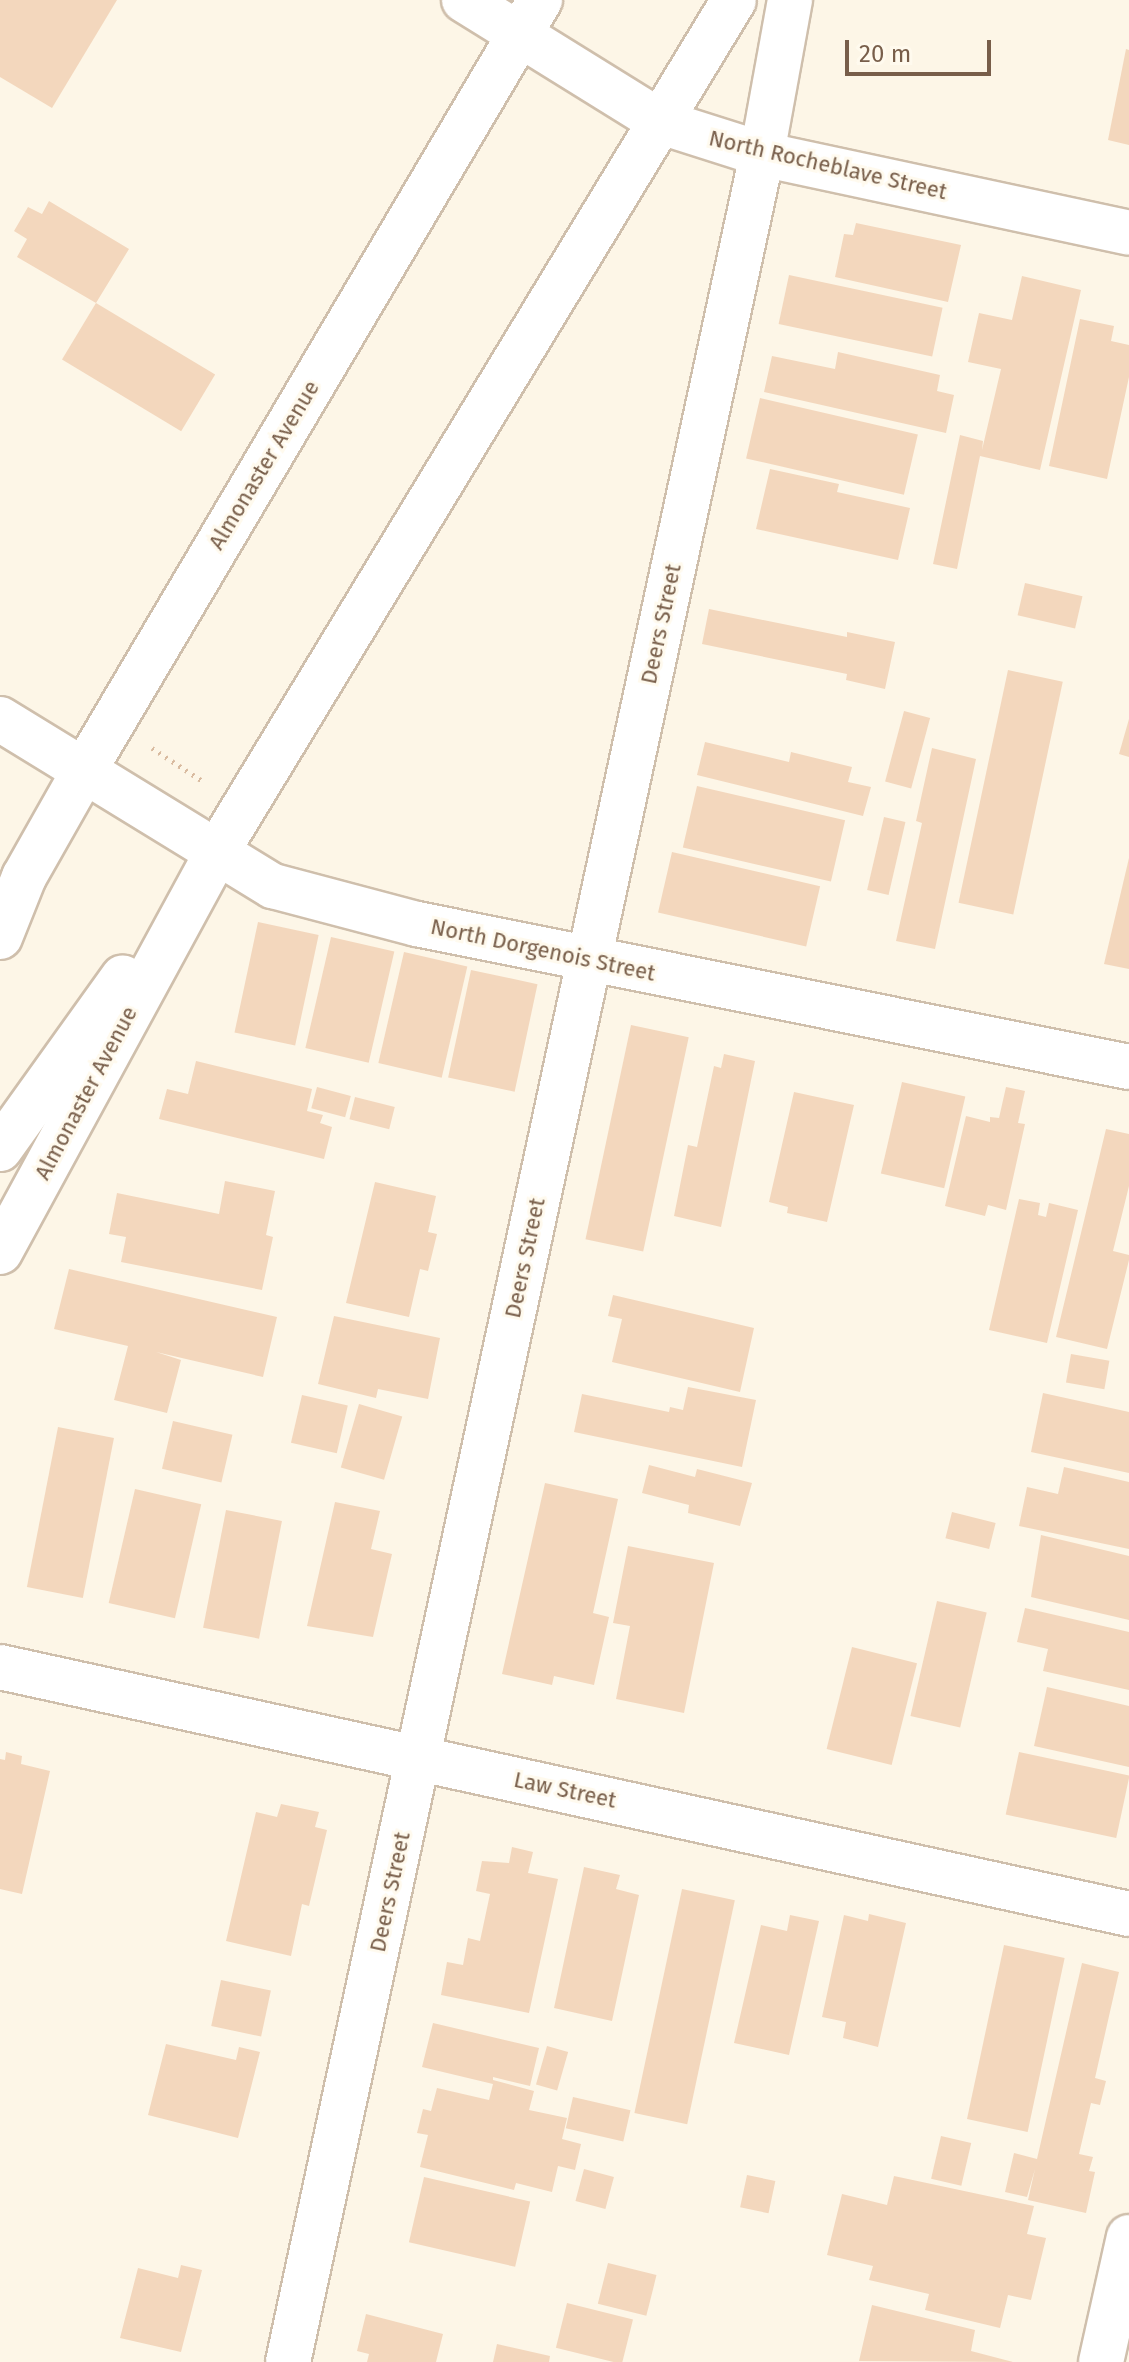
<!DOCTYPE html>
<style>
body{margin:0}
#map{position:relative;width:1129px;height:2362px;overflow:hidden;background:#fdf6e7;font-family:"Fira Sans",sans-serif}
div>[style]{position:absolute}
.building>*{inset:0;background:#f3d7bd;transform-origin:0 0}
.path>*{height:5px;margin-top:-2.5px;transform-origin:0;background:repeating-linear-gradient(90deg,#d9bba0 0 2px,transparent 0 8px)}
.roads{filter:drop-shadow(2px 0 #cfbfac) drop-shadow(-2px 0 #cfbfac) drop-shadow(0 2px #cfbfac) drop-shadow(0 -2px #cfbfac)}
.street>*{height:44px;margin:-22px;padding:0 22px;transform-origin:22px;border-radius:22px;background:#fff}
.secondary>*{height:44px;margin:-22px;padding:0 22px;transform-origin:22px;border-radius:22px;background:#fff}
span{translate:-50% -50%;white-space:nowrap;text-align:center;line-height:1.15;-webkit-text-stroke:6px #fffaee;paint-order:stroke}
.street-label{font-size:22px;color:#785e4a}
.scale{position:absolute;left:845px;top:40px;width:146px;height:36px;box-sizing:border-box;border:4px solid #785e4a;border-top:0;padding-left:10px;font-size:24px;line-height:28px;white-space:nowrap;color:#785e4a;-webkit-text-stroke:6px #fffaee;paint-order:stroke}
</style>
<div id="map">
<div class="building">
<div style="clip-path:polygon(0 0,117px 0,52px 108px,0 77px)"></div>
<div style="clip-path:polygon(1126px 49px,1129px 50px,1129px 145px,1108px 140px)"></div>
<div style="clip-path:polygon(49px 201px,129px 249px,96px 303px,17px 257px,27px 239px,14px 231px,28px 207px,42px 214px)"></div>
<div style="clip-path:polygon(856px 223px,961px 245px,948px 302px,835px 277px,844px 234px,853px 235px)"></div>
<div style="left:789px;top:275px;width:157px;height:50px;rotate:12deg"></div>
<div style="clip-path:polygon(1022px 276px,1081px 290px,1040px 470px,980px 456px,957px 569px,933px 564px,960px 435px,983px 441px,982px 450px,1001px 369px,968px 362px,979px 313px,1012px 320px)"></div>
<div style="left:96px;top:303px;width:139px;height:66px;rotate:31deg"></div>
<div style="clip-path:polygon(1080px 319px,1114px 326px,1111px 341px,1129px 345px,1129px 377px,1107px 479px,1049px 466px)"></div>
<div style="clip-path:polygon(838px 352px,940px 375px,937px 391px,954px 395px,946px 433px,764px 392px,772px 356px,835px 369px)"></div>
<div style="left:760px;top:398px;width:162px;height:62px;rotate:13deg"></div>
<div style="clip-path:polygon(770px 469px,839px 484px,837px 492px,910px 508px,898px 560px,756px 529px)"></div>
<div style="left:1025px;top:583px;width:59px;height:33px;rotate:13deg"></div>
<div style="clip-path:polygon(709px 609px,847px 637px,847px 632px,895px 642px,885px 689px,846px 680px,847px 674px,702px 644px)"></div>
<div style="left:1008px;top:670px;width:56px;height:238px;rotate:12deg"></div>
<div style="left:904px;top:711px;width:27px;height:73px;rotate:15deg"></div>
<div style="clip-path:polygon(1129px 719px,1129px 757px,1119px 754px)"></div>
<div style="clip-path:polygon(705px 742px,789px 762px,791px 752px,852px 767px,848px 782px,871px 787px,863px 816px,697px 775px)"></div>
<div style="clip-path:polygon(932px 748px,976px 759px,935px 949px,896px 941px,922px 823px,916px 821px)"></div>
<div style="left:697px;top:786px;width:152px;height:63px;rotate:13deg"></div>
<div style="left:884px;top:817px;width:22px;height:75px;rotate:13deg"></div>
<div style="left:672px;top:852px;width:152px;height:62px;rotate:13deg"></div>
<div style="clip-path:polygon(1129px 858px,1129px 969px,1104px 964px)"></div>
<div style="left:258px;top:922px;width:62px;height:113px;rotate:12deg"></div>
<div style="left:331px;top:937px;width:65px;height:114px;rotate:13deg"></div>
<div style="left:404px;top:952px;width:65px;height:114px;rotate:13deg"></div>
<div style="left:471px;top:970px;width:68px;height:110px;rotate:12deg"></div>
<div style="left:631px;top:1025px;width:59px;height:219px;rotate:12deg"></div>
<div style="clip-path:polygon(724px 1054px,755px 1061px,721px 1227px,674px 1216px,688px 1145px,697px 1147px,714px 1066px,721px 1068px)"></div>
<div style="clip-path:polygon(196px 1061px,312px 1089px,307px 1111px,323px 1115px,320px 1123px,332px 1127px,324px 1159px,159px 1119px,167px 1089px,188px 1094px)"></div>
<div style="left:902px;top:1082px;width:65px;height:94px;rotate:13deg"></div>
<div style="left:317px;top:1087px;width:35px;height:22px;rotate:15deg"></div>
<div style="clip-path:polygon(1006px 1087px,1025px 1091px,1018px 1123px,1025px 1124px,1006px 1210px,988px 1205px,985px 1216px,945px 1206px,966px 1116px,990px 1122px,990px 1117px,999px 1118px)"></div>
<div style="clip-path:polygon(794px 1092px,854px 1105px,827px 1222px,787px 1213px,788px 1207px,769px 1202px)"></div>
<div style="left:355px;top:1097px;width:41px;height:23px;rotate:14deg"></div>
<div style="clip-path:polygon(1106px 1129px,1129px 1134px,1129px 1186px,1113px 1251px,1129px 1255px,1129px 1260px,1107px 1349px,1056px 1337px)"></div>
<div style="clip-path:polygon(225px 1181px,275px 1191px,266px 1235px,273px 1237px,262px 1290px,121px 1262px,126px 1237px,109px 1234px,117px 1193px,219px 1214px)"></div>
<div style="clip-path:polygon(375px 1182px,436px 1196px,428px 1232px,437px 1234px,428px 1271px,420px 1269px,409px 1317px,346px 1303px)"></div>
<div style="clip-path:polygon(1019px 1199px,1040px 1203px,1038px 1215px,1046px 1217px,1049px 1203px,1078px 1210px,1047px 1343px,989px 1330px)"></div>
<div style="clip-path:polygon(69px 1269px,277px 1317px,263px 1377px,156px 1352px,181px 1360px,167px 1413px,114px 1400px,128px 1346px,54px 1329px)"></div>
<div style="clip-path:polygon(613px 1295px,754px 1328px,740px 1392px,612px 1362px,622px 1319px,608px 1316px)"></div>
<div style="clip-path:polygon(334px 1316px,440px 1338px,428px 1399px,378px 1389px,376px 1398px,318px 1384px)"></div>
<div style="left:1071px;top:1354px;width:39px;height:29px;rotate:10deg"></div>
<div style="clip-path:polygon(688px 1387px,756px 1400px,742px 1467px,574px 1432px,582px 1394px,669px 1412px,670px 1407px,683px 1410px)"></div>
<div style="clip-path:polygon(1043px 1393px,1129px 1412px,1129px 1473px,1031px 1452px)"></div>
<div style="left:302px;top:1395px;width:47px;height:49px;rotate:13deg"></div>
<div style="left:359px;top:1404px;width:45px;height:66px;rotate:16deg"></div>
<div style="left:173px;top:1421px;width:61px;height:49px;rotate:13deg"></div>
<div style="left:58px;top:1427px;width:57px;height:163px;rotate:11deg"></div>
<div style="clip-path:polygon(649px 1465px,695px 1477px,697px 1469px,752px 1483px,740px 1526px,688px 1513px,689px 1505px,642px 1493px)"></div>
<div style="clip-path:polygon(1064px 1467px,1129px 1482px,1129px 1549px,1019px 1526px,1027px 1487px,1058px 1494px)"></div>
<div style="clip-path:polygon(545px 1483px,618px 1499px,593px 1613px,609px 1617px,594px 1685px,554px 1676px,552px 1685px,502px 1674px)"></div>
<div style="left:135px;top:1489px;width:68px;height:117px;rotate:13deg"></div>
<div style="clip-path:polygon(335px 1502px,380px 1511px,371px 1549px,392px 1554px,373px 1637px,307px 1626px)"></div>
<div style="left:226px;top:1510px;width:57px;height:120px;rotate:11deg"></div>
<div style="left:952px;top:1512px;width:45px;height:27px;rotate:14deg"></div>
<div style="clip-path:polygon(1041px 1535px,1129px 1556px,1129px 1620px,1031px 1597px)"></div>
<div style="clip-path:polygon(628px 1546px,714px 1563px,684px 1713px,616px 1699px,630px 1626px,613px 1623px)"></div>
<div style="left:937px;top:1601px;width:51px;height:118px;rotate:13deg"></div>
<div style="clip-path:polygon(1025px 1608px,1129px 1632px,1129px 1690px,1043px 1671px,1048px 1649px,1017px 1642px)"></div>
<div style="left:852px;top:1647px;width:67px;height:105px;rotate:14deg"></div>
<div style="clip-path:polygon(1047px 1687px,1129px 1706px,1129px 1767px,1034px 1746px)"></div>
<div style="clip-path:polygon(6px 1752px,22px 1756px,21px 1764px,50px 1771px,22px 1894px,0 1889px,0 1759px,5px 1760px)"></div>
<div style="left:1019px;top:1752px;width:113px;height:64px;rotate:12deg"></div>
<div style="clip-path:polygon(281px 1804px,319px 1812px,315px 1827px,327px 1830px,309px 1906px,302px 1904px,291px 1956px,226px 1941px,256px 1812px,277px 1817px)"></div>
<div style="clip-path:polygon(512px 1847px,533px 1852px,528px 1873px,558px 1879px,529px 2013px,441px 1995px,447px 1962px,463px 1965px,468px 1938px,480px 1941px,490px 1894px,476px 1891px,482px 1861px,509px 1863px)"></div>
<div style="clip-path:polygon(584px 1867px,620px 1875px,616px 1889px,639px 1895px,612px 2021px,554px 2008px)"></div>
<div style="left:682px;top:1889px;width:54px;height:229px;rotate:12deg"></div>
<div style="clip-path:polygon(869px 1914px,906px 1923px,878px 2047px,843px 2038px,846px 2022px,822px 2017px,844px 1915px,868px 1921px)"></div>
<div style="clip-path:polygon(790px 1915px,819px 1921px,789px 2055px,734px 2043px,761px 1925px,787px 1931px)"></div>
<div style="left:1004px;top:1945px;width:62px;height:178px;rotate:12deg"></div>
<div style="clip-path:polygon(1082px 1963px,1119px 1972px,1095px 2078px,1106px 2081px,1100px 2105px,1091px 2103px,1079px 2154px,1093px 2157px,1089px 2171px,1095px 2172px,1086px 2213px,1028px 2200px,1035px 2169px,1027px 2197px,1005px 2192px,1014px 2153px,1037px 2159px)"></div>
<div style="left:221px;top:1980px;width:51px;height:47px;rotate:12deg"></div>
<div style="clip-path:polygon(433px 2023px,539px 2048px,530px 2086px,493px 2077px,493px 2080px,534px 2091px,529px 2110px,567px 2118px,562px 2139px,581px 2144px,575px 2170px,558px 2166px,552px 2192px,516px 2183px,514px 2190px,420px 2167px,428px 2135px,417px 2133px,423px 2109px,431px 2111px,437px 2088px,489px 2100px,493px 2084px,422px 2067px)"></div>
<div style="clip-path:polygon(166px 2044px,236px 2060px,239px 2047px,260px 2052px,238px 2138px,148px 2115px)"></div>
<div style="left:547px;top:2046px;width:22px;height:40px;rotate:16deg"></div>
<div style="left:573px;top:2097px;width:59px;height:32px;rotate:13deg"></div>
<div style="left:941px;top:2136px;width:31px;height:44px;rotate:13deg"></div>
<div style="left:584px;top:2169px;width:31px;height:33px;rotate:15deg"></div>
<div style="left:747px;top:2175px;width:29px;height:33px;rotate:12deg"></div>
<div style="clip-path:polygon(894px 2176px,1034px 2206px,1027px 2234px,1046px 2238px,1031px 2300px,1008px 2295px,1000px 2328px,925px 2310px,929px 2294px,869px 2280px,873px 2266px,827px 2255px,842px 2194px,887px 2205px)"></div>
<div style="left:424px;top:2177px;width:109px;height:67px;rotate:13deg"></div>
<div style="left:608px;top:2263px;width:50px;height:42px;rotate:14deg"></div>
<div style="clip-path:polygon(181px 2265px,202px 2270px,181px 2352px,120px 2338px,138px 2268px,178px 2278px)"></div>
<div style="left:567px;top:2303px;width:68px;height:46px;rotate:14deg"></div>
<div style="clip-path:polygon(872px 2305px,975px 2330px,971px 2351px,1013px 2362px,859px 2361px)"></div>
<div style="clip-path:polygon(366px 2314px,443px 2334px,436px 2362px,367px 2362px,369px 2354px,357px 2351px)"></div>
<div style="clip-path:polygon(497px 2344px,550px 2356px,549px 2362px,493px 2362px)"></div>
</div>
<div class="path">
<div style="left:152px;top:748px;width:62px;rotate:33.2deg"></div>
</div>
<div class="roads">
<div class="street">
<div style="left:464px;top:0;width:232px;rotate:31.8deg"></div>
<div style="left:661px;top:122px;width:106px;rotate:17.6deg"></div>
<div style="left:762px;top:154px;width:375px;rotate:12.1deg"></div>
<div style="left:0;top:719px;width:320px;rotate:31.5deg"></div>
<div style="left:273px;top:886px;width:149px;rotate:14.8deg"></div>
<div style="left:417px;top:924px;width:726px;rotate:11.36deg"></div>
<div style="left:0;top:1667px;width:1156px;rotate:12.34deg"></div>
<div style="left:288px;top:2362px;width:2258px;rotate:-77.88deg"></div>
<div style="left:762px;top:154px;width:157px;rotate:-79.7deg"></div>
<div style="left:1101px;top:2362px;width:128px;rotate:-77.4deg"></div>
</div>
<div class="secondary">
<div style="left:0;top:937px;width:65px;rotate:-68.2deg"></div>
<div style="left:24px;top:877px;width:124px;rotate:-60.5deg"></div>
<div style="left:85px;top:769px;width:894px;rotate:-59.39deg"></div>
<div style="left:0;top:1149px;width:211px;rotate:-54.4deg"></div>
<div style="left:0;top:1252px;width:457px;rotate:-61.5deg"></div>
<div style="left:218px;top:850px;width:994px;rotate:-58.74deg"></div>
</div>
</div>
<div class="street-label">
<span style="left:828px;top:165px;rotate:13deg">North Rocheblave Street</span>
<span style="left:264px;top:465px;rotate:-59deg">Almonaster Avenue</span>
<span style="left:661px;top:624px;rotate:-78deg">Deers Street</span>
<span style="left:543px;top:950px;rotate:12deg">North Dorgenois Street</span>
<span style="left:86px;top:1093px;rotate:-62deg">Almonaster Avenue</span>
<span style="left:525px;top:1258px;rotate:-78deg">Deers Street</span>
<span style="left:565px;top:1790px;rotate:12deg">Law Street</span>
<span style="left:390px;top:1892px;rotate:-78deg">Deers Street</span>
</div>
<div class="scale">20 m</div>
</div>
